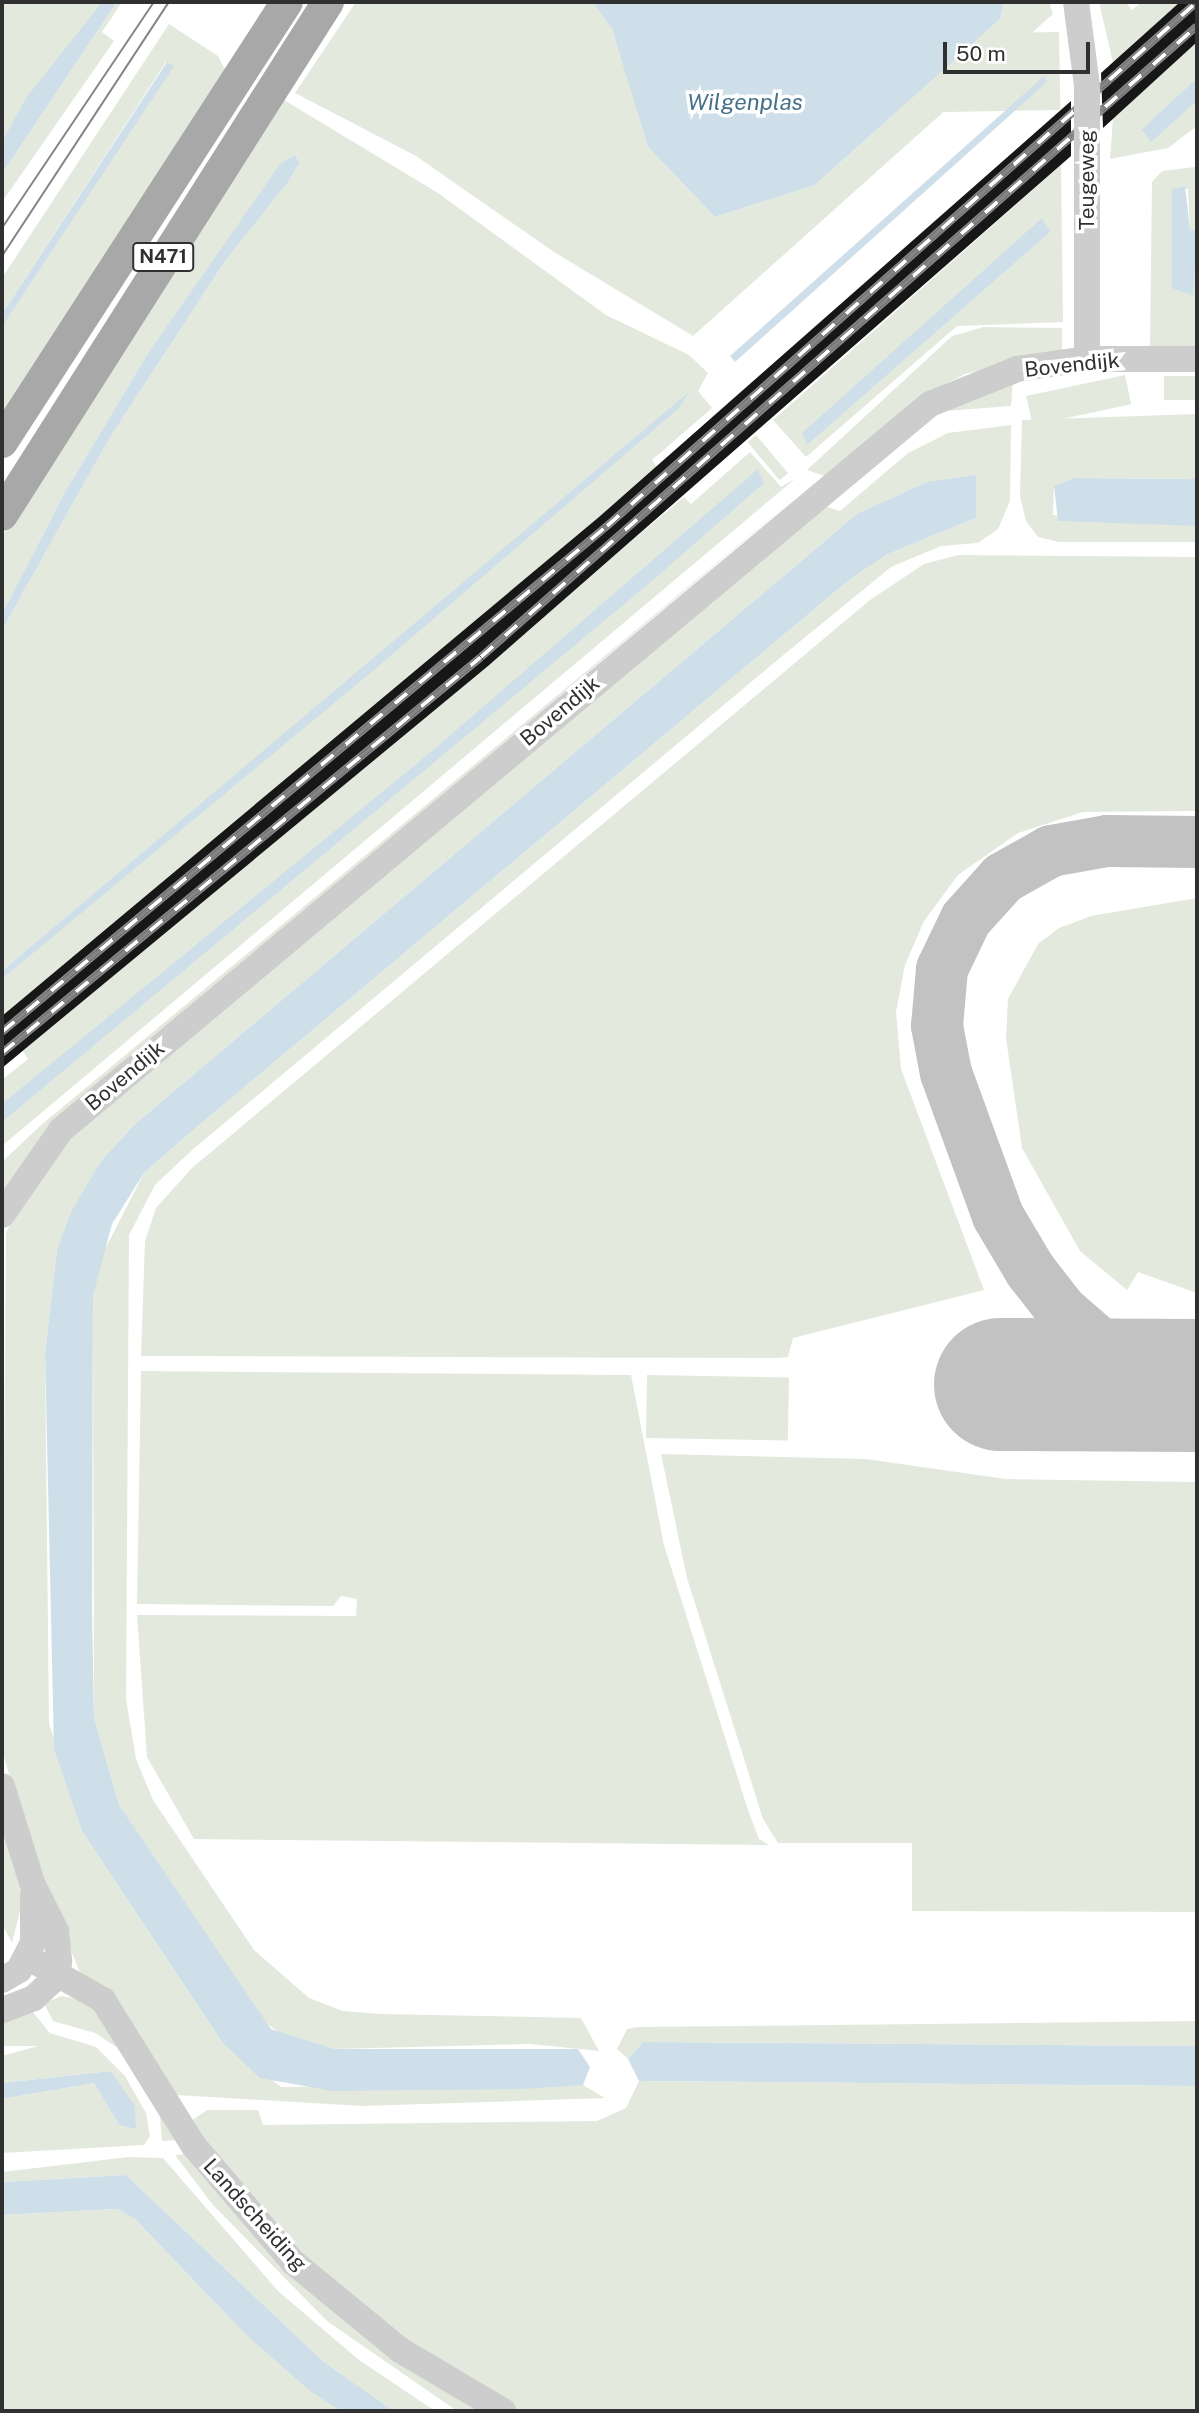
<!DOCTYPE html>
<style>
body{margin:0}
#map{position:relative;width:1199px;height:2413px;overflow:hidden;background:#fff;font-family:"Public Sans",sans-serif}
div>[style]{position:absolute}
.green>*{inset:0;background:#e4e9dd;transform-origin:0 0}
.water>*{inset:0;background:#cfdfe9}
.taxiway>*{height:52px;margin:-26px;padding:0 26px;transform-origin:26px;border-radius:26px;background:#c2c2c2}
.runway>*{height:133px;margin:-66.5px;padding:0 66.5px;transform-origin:66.5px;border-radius:66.5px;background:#c2c2c2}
.building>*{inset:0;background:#171717}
.minor>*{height:26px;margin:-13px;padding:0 13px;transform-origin:13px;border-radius:13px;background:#cdcdcd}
.major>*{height:32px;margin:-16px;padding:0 16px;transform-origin:16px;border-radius:16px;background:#a8a8a8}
.tram>*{height:2px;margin:-1px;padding:0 1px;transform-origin:1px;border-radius:1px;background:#858585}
.rail>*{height:8px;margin-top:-4px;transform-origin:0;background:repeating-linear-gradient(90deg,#fff 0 16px,#858585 0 32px);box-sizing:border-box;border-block:2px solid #858585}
.minor-bridge>*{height:26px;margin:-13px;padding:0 13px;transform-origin:13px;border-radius:13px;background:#cdcdcd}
span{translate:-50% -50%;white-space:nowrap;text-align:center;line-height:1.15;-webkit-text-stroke:7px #fff;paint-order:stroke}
.shield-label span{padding:2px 5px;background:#fff;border:2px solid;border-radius:5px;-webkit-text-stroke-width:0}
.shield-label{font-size:19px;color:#303030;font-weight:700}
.street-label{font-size:21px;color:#303030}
.water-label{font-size:23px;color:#47718a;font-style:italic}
.frame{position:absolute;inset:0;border:4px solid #303030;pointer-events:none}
.scale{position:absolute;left:943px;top:42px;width:147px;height:32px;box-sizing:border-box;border:4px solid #303030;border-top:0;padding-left:9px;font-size:21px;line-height:24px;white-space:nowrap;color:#303030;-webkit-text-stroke:5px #fff;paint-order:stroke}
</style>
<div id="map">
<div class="green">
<div style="clip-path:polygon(2px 2px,102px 2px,2px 142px)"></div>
<div style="clip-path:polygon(117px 2px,122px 2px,102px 32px,114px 41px,2px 202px,2px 174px)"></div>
<div style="clip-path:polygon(356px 2px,592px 2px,612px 29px,648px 147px,715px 217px,815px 185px,1000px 19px,1004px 2px,1049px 2px,1053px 14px,693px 336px,554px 252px,416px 156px,295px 93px)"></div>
<div style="clip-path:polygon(1099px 2px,1126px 2px,1132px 10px,1141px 2px,1180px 2px,1113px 63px)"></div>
<div style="clip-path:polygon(169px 24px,218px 56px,226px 71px,2px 419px,2px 327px,173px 66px,166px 62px,2px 314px,2px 278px)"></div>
<div style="left:1059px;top:32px;width:78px;height:471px;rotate:89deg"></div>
<div style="clip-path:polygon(1197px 42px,1197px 78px,1141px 131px,1151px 141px,1197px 101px,1197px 126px,1168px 148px,1110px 159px,1113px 118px)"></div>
<div style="clip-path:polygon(279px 97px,438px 193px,606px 315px,689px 355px,708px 373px,698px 391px,712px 408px,652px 460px,657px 467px,460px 637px,2px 1016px,2px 979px,693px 394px,2px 971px,2px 630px,109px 439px,225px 261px,288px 182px,242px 225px,147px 355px,65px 492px,2px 614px,2px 537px)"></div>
<div style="clip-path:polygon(1061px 165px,1063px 322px,957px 326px,806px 457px,773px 420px)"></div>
<div style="clip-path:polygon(1195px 167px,1197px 231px,1190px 229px,1188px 189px,1172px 189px,1172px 287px,1197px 258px,1197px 349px,1150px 348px,1152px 182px,1162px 171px)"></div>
<div style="clip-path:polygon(984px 327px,1062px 328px,1062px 352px,965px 374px,923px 396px,825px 476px,807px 470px,952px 336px)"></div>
<div style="left:1125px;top:375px;width:30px;height:101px;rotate:78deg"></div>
<div style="left:1164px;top:376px;width:33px;height:24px"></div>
<div style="clip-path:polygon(1013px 379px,1011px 406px,946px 411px,924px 421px)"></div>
<div style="clip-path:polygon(1197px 414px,1197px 479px,1074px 478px,1054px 486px,1053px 515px,1197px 526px,1197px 542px,1059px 542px,1038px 537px,1026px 521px,1020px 496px,1022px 420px)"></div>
<div style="clip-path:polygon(1011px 425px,1010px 501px,998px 529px,978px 543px,941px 546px,891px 567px,781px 657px,191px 1151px,155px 1185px,129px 1235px,126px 1699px,136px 1759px,153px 1800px,254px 1950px,309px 1998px,343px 2011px,380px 2014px,581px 2018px,599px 2051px,530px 2044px,334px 2049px,289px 2039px,257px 2017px,119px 1805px,94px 1717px,93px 1296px,101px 1257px,144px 1173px,185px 1137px,849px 580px,888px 554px,976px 518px,927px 482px,858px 513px,134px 1125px,101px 1161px,57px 1250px,45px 1353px,49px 1723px,82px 1831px,222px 2042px,281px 2087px,583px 2085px,605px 2098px,362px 2106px,176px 2095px,80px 1973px,31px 1850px,2px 1750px,6px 1232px,55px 1153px,106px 1107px,824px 506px,840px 511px,908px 453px,948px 433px)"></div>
<div style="left:756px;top:435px;width:50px;height:11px;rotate:50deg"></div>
<div style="clip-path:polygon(750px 452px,781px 487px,796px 478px,2px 1146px,2px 1080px,28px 1059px,23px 1051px,684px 497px,691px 504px)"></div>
<div style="clip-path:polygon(808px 487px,54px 1121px,2px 1193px,2px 1162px,40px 1126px)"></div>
<div style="clip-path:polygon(958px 555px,1197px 557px,1197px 811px,1083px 812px,1018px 833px,958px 875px,924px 921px,905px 965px,896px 1012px,901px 1069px,984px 1290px,793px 1338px,788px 1357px,778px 1358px,141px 1356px,145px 1241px,156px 1208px,192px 1168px,870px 600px,924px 564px)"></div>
<div style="clip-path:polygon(1197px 898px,1197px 1293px,1138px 1272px,1127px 1290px,1080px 1251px,1022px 1148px,1006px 1038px,1008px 999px,1038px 944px,1059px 928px,1091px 916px)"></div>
<div style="clip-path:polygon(141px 1371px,631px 1375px,664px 1545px,747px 1807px,759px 1839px,769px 1845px,194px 1839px,147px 1757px,137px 1615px,356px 1616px,357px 1599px,341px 1596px,333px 1606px,137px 1604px)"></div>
<div style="left:647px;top:1375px;width:142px;height:63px;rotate:1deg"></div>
<div style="clip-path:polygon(661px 1454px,866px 1459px,1006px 1479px,1197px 1482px,1197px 1912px,912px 1911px,912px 1843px,778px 1843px,763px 1819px,687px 1578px)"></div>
<div style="clip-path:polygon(2px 1825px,23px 1899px,12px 1943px,2px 1924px)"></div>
<div style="clip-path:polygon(62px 1996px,90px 2002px,180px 2140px,162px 2141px,160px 2117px,118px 2048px,95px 2033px,53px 2021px,44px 2003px)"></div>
<div style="clip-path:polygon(31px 2010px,50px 2033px,96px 2047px,125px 2076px,146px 2113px,150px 2136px,144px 2145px,2px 2153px,2px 2099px,94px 2083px,119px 2125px,111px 2071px,2px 2083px,2px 2056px,38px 2046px,2px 2046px,2px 2017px)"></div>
<div style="clip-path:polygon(1197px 2021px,1197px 2046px,643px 2042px,628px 2059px,617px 2049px,627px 2029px,638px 2027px)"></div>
<div style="clip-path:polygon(639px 2081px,1197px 2086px,1197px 2411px,514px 2411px,341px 2298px,190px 2122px,207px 2110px,258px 2110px,263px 2125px,597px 2121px,626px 2108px)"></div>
<div style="clip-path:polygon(187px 2154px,240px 2216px,487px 2411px,457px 2411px,327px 2321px,213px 2205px,175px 2155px)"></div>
<div style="clip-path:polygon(129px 2157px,163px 2158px,278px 2291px,359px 2360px,435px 2411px,394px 2411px,324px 2362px,126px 2175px,2px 2182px,2px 2172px)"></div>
<div style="clip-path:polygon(117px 2209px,135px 2219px,244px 2333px,341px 2411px,2px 2411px,2px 2215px)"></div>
</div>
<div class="water">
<div style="clip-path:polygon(102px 2px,117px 2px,2px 174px,2px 142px,26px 98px)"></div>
<div style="clip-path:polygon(592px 2px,1004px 2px,1000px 19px,815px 185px,715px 217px,648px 147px,612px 29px)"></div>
<div style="clip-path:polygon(167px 62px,174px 66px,2px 327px,2px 314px)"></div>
<div style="clip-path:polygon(1044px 76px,1047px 82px,735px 362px,730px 356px)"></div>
<div style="clip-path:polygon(1197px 78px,1197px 101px,1151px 142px,1141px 130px)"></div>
<div style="clip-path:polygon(295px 155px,299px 163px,288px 182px,225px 261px,109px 439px,2px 630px,2px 614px,65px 492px,147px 355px,280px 164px)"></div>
<div style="clip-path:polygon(1185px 186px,1190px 229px,1197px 231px,1193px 296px,1172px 288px,1172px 189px)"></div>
<div style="clip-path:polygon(1042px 218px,1050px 232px,807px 445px,802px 433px)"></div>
<div style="clip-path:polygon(690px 391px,679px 408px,374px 670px,2px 979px,2px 971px)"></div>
<div style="clip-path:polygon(758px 469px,764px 483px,646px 586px,2px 1122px,2px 1104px,432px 751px)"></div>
<div style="clip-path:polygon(976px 475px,976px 518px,888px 554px,849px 580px,185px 1137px,144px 1173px,112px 1224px,93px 1296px,92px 1611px,94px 1717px,119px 1805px,271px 2029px,334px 2049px,578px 2049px,590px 2067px,583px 2085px,523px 2089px,332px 2091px,260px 2078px,222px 2042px,82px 1831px,54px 1749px,45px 1353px,57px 1250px,72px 1210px,101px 1161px,134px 1125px,858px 513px,927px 482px)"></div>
<div style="clip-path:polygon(1074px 478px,1197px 479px,1197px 526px,1058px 521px,1054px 486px)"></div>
<div style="clip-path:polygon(643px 2042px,1197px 2046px,1197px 2086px,639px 2081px,628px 2059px)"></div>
<div style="clip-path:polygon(111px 2071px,135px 2106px,136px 2129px,119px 2125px,94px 2083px,2px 2099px,2px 2083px)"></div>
<div style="clip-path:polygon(126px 2175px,324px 2362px,394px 2411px,341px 2411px,310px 2391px,244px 2333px,135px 2219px,117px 2209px,2px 2215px,2px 2182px)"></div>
</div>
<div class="taxiway">
<div style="left:1197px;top:842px;width:90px;rotate:-179.4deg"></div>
<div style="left:1107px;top:841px;width:57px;rotate:169.9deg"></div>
<div style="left:1051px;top:851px;width:55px;rotate:150.6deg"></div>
<div style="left:1003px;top:878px;width:55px;rotate:132.1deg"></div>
<div style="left:966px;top:919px;width:55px;rotate:115.6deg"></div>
<div style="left:942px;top:969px;width:57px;rotate:95deg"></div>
<div style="left:937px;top:1026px;width:48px;rotate:79.2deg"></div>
<div style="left:946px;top:1073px;width:152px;rotate:70deg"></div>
<div style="left:998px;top:1216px;width:63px;rotate:59.3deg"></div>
<div style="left:1030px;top:1270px;width:51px;rotate:52.2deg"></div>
<div style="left:1061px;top:1310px;width:52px;rotate:41.1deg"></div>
<div style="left:1100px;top:1344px;width:102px;rotate:18.3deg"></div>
</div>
<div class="runway">
<div style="left:1000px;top:1384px;width:197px;rotate:0.3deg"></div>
</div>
<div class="building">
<div style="clip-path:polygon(1180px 2px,1197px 2px,1197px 42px,1103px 128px,1101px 73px)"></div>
<div style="clip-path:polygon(1071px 101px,1071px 156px,488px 666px,2px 1068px,2px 1016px,599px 517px)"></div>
</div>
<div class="minor">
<div style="left:1076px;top:2px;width:85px;rotate:82.5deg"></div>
<div style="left:1087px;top:142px;width:217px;rotate:90deg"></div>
<div style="left:2px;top:1215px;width:103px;rotate:-55.2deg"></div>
<div style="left:61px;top:1130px;width:1132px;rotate:-39.88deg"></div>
<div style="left:930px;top:404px;width:94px;rotate:-21.9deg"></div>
<div style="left:1017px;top:369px;width:71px;rotate:-8.1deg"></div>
<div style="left:1087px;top:359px;width:110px"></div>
<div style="left:2px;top:1786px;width:102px;rotate:72.8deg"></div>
<div style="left:32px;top:1883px;width:54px;rotate:63.4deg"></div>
<div style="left:56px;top:1931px;width:31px;rotate:84deg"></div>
<div style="left:59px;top:1962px;width:20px;rotate:110deg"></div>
<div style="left:52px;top:1981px;width:25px;rotate:137deg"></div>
<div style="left:34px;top:1998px;width:34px;rotate:159deg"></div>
<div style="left:27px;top:1957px;width:87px;rotate:29.5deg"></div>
<div style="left:103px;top:2000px;width:172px;rotate:58.1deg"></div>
<div style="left:194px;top:2146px;width:153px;rotate:49.5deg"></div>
<div style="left:293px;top:2262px;width:139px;rotate:39.4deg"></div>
<div style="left:400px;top:2350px;width:120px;rotate:30.6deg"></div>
<div style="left:2px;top:1980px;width:20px;rotate:-30deg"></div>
<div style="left:19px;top:1970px;width:31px;rotate:-63deg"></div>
<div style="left:33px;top:1942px;width:47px;rotate:-90deg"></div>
</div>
<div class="major">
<div style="left:2px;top:442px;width:524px;rotate:-57.07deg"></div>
<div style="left:2px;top:515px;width:608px;rotate:-57.56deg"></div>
</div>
<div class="tram">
<div style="left:2px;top:228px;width:272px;rotate:-56.1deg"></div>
<div style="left:2px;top:256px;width:304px;rotate:-56.7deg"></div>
</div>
<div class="rail">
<div style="left:2px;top:1032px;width:789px;rotate:-39.91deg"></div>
<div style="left:607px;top:526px;width:789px;rotate:-41.61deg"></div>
<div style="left:2px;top:1053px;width:621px;rotate:-39.58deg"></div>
<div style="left:481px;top:657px;width:954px;rotate:-41.39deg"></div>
</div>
<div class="minor-bridge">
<div style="left:1087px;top:86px;width:56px;rotate:90deg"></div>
</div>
<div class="shield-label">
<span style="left:163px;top:257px">N471</span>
</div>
<div class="street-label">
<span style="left:1087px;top:180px;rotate:-90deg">Teugeweg</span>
<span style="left:1072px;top:365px;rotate:-6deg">Bovendijk</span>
<span style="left:560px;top:711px;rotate:-40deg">Bovendijk</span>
<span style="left:125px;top:1076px;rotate:-40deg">Bovendijk</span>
<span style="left:255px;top:2215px;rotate:48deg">Landscheiding</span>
</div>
<div class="water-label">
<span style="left:745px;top:102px">Wilgenplas</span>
</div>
<div class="frame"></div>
<div class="scale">50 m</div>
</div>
